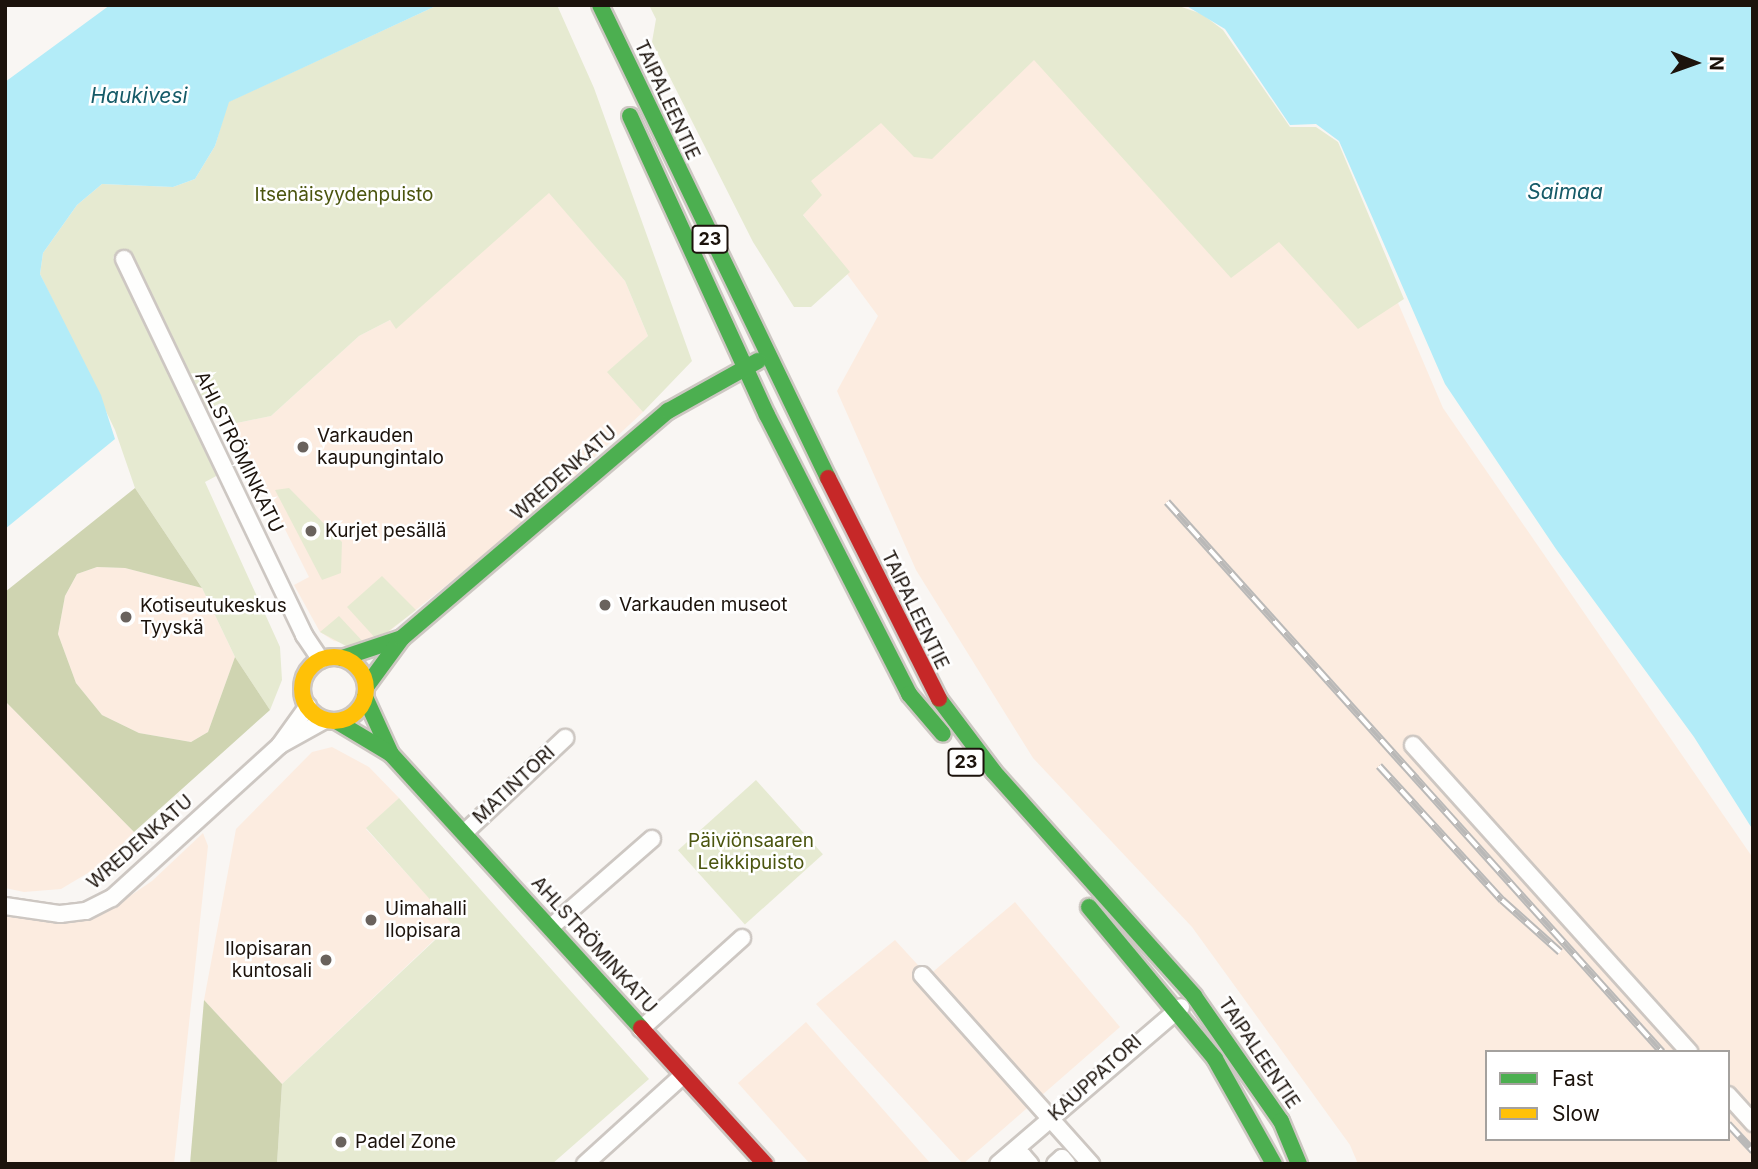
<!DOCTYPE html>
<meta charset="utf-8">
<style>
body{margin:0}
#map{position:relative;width:1758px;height:1169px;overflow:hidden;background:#f9f6f3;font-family:Inter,sans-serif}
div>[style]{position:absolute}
.built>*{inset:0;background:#fcece0}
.green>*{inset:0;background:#e6ead1;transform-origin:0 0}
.forest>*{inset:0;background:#cfd4b1}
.water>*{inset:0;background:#b3ecf8}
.roads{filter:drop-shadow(2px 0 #cdc7c2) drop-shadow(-2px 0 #cdc7c2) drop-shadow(0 2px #cdc7c2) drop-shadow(0 -2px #cdc7c2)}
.street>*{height:16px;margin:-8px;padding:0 8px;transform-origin:8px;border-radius:8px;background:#fefefd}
.fast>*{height:16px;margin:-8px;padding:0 8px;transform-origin:8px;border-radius:8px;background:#4caf50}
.slow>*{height:16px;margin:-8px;padding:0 8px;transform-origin:8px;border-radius:8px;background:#ffc107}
.slow>.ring{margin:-8px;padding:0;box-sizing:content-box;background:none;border:16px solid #ffc107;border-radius:50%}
.jam>*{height:16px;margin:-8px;padding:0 8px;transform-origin:8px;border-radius:8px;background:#c62828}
.rail>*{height:8px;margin-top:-4px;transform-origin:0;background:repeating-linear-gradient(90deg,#fff 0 16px,#bab9b8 0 32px);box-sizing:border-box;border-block:2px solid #bab9b8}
.dots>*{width:19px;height:19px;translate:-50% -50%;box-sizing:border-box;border:4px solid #fff;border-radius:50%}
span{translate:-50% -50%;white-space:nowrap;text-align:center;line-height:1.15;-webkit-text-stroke:5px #fff;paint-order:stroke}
.shield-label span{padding:2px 5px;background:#fff;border:2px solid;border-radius:5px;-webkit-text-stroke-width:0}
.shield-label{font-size:18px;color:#1c130c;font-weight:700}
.street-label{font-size:19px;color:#1c130c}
.park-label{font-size:19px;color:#4b550f}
.poi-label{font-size:19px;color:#1c130c}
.left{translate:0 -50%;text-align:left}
.right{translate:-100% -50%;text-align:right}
.water-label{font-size:21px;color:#165b68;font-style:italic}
.frame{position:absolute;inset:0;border:7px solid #1c130c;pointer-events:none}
.legend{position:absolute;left:1485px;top:1050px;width:245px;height:91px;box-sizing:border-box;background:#fff;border:2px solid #a4a19e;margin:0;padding:9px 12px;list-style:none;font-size:21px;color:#1c130c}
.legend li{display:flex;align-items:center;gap:14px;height:35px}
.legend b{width:35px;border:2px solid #a4a19e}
.north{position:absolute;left:1660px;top:28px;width:70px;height:70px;-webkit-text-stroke:5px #fff;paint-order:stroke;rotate:91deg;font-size:19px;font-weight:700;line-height:28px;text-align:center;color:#1c130c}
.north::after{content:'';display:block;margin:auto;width:24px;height:32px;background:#1c130c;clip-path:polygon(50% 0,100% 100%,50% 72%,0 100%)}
</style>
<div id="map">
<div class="built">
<div style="clip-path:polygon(evenodd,834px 5px,1176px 5px,1245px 71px,1287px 132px,1331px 146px,1443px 408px,1753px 858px,1753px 1164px,1358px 1164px,1350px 1145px,1192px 927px,1033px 758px,916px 570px,837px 391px,878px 316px,802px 213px,834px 5px,1487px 1052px,1728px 1052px,1728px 1139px,1487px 1139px,1487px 1052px)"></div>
<div style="clip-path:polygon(549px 192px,625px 281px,648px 336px,608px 372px,643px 412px,526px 521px,381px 638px,367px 646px,334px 641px,320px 632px,294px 585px,309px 577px,232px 424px,271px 416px,359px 336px,390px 320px,396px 328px)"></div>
<div style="clip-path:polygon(97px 567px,125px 568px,202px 588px,235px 657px,208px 732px,191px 742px,139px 733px,102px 715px,76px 683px,58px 634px,65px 596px,77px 574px)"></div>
<div style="clip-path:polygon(5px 701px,134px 832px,103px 864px,61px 889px,24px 892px,5px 888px)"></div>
<div style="clip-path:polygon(332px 747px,369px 767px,399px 798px,366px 829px,452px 923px,282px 1084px,204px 1000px,236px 829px,312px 752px)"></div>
<div style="clip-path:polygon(203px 833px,208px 846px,174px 1164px,5px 1164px,5px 915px,57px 923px,105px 913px,152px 881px)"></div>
<div style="clip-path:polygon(1015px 902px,1120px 1027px,963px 1164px,816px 1004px,895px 940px,928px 976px)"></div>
<div style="clip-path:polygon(806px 1022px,931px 1164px,810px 1164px,738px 1083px)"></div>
</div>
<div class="green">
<div style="clip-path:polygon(438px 5px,557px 5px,594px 88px,692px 361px,643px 412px,607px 372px,648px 336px,625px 281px,549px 193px,396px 329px,390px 320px,359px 336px,271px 416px,232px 424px,221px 403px,206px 410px,130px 250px,113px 257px,220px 474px,205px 482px,280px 647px,282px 680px,270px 710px,235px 657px,202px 588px,135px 488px,115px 430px,40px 274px,43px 253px,77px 205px,102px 184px,173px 187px,195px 179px,215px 146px,228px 102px)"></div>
<div style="clip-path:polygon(649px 5px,1176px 5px,1202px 14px,1223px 30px,1290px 127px,1316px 127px,1338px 142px,1404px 299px,1358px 329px,1279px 242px,1231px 278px,1034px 60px,932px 159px,914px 157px,881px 123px,811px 181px,822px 195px,803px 215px,850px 272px,811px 307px,794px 307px,753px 242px,652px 42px,656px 19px)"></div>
<div style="clip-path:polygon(289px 488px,342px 542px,341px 573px,322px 580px,275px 490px)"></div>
<div style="clip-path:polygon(382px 576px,416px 610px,377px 640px,347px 607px)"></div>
<div style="clip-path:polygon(339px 616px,367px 646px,346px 646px,320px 632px)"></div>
<div style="left:756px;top:780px;width:100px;height:105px;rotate:48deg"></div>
<div style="clip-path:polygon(399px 798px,649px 1079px,552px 1164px,277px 1164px,282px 1084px,452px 924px,366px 828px)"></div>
</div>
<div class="forest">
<div style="clip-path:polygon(135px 488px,202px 588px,125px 568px,97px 567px,77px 574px,65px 596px,58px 634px,76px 683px,102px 715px,139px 733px,191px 742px,208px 732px,235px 657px,270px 710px,134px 832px,5px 701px,5px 592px)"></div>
<div style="clip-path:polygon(204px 1000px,282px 1084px,277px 1164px,190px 1164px)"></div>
</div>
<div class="water">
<div style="clip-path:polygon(110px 5px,438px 5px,229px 102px,215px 146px,195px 179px,173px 187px,102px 184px,77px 205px,43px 253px,40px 274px,101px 395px,115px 439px,5px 529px,5px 82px)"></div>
<div style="clip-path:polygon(1185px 5px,1753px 5px,1753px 830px,1694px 737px,1556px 549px,1445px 384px,1339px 141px,1316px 124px,1290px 125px,1225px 29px)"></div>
</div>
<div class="roads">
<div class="street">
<div style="left:124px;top:259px;width:417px;rotate:64.4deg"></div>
<div style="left:304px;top:635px;width:30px;rotate:56deg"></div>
<div style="left:280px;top:745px;width:51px;rotate:-29.1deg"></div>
<div style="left:1413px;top:745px;width:413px;rotate:48deg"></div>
<div style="left:464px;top:833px;width:139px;rotate:-43.2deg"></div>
<div style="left:5px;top:906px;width:56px;rotate:8.3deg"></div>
<div style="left:60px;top:914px;width:26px;rotate:-7deg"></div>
<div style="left:86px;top:911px;width:29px;rotate:-27deg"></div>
<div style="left:112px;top:898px;width:227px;rotate:-42.3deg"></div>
<div style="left:280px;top:745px;width:48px;rotate:-54.3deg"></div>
<div style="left:551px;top:927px;width:134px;rotate:-41.1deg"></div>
<div style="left:922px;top:975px;width:254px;rotate:48.2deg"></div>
<div style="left:641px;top:1029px;width:136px;rotate:-42deg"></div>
<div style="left:1728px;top:1095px;width:38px;rotate:48deg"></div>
<div style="left:585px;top:1164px;width:132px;rotate:-42.2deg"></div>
<div style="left:998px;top:1164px;width:241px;rotate:-40.6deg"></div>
<div style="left:1014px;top:1164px;width:12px;rotate:-42deg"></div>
<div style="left:1023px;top:1156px;width:11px;rotate:49deg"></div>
<div style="left:1055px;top:1164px;width:9px;rotate:-41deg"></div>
<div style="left:1062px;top:1158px;width:8px;rotate:50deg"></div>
</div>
<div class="fast">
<div style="left:600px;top:5px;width:525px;rotate:64.26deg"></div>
<div style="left:630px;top:116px;width:329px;rotate:65.4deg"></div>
<div style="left:767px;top:415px;width:313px;rotate:63deg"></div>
<div style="left:909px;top:694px;width:52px;rotate:49.6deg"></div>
<div style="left:342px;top:658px;width:63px;rotate:-18.4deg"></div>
<div style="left:366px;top:687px;width:61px;rotate:-53.7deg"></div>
<div style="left:402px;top:638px;width:350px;rotate:-40.5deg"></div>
<div style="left:668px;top:411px;width:103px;rotate:-29.1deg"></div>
<div style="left:365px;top:697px;width:63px;rotate:65.5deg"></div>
<div style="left:391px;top:754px;width:371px;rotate:47.6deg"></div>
<div style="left:939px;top:699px;width:91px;rotate:53deg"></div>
<div style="left:994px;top:772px;width:300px;rotate:48.2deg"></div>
<div style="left:1194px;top:996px;width:152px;rotate:55.2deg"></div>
<div style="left:1281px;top:1121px;width:47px;rotate:67.3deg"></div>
<div style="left:336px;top:721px;width:64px;rotate:31deg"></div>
<div style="left:1089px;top:907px;width:197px;rotate:50.3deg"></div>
<div style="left:1215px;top:1059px;width:120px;rotate:60.7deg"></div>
</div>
<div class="slow">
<div class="ring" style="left:302px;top:657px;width:48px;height:48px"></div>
</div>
<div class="jam">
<div style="left:828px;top:478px;width:247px;rotate:63.3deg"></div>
<div style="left:641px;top:1028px;width:184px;rotate:47.6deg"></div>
</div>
</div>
<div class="rail">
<div style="left:1167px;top:502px;width:740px;rotate:48.01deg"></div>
<div style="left:1379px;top:766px;width:182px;rotate:47.5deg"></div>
<div style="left:1502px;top:900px;width:78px;rotate:41.9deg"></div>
<div style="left:1728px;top:1124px;width:37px;rotate:47deg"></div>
</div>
<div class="dots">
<div style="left:303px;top:447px;background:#69625d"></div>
<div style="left:311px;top:531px;background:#69625d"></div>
<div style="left:605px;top:605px;background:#69625d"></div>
<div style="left:126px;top:617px;background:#69625d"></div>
<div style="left:371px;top:920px;background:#69625d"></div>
<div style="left:326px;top:960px;background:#69625d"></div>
<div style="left:341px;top:1142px;background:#69625d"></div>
</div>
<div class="shield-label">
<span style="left:710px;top:239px">23</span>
<span style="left:966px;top:762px">23</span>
</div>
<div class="street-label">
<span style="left:667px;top:100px;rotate:65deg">TAIPALEENTIE</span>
<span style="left:239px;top:452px;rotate:64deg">AHLSTRÖMINKATU</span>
<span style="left:564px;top:473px;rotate:-41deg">WREDENKATU</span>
<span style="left:915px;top:610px;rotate:64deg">TAIPALEENTIE</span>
<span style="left:514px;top:785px;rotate:-43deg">MATINTORI</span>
<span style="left:140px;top:842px;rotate:-41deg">WREDENKATU</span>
<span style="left:594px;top:945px;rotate:48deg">AHLSTRÖMINKATU</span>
<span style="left:1259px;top:1053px;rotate:56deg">TAIPALEENTIE</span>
<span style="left:1095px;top:1078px;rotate:-42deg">KAUPPATORI</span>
</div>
<div class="park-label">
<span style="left:344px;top:195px">Itsenäisyydenpuisto</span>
<span style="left:751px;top:852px">Päiviönsaaren<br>Leikkipuisto</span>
</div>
<div class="poi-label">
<span class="left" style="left:317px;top:447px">Varkauden<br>kaupungintalo</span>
<span class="left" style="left:325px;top:531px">Kurjet pesällä</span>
<span class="left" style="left:619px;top:605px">Varkauden museot</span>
<span class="left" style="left:140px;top:617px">Kotiseutukeskus<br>Tyyskä</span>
<span class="left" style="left:385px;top:920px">Uimahalli<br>Ilopisara</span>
<span class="right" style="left:312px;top:960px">Ilopisaran<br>kuntosali</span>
<span class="left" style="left:355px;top:1142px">Padel Zone</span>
</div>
<div class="water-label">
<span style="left:139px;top:96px">Haukivesi</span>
<span style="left:1565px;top:192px">Saimaa</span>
</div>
<div class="frame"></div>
<ul class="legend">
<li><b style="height:9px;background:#4caf50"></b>Fast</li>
<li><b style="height:9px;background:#ffc107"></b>Slow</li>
</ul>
<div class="north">N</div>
</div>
